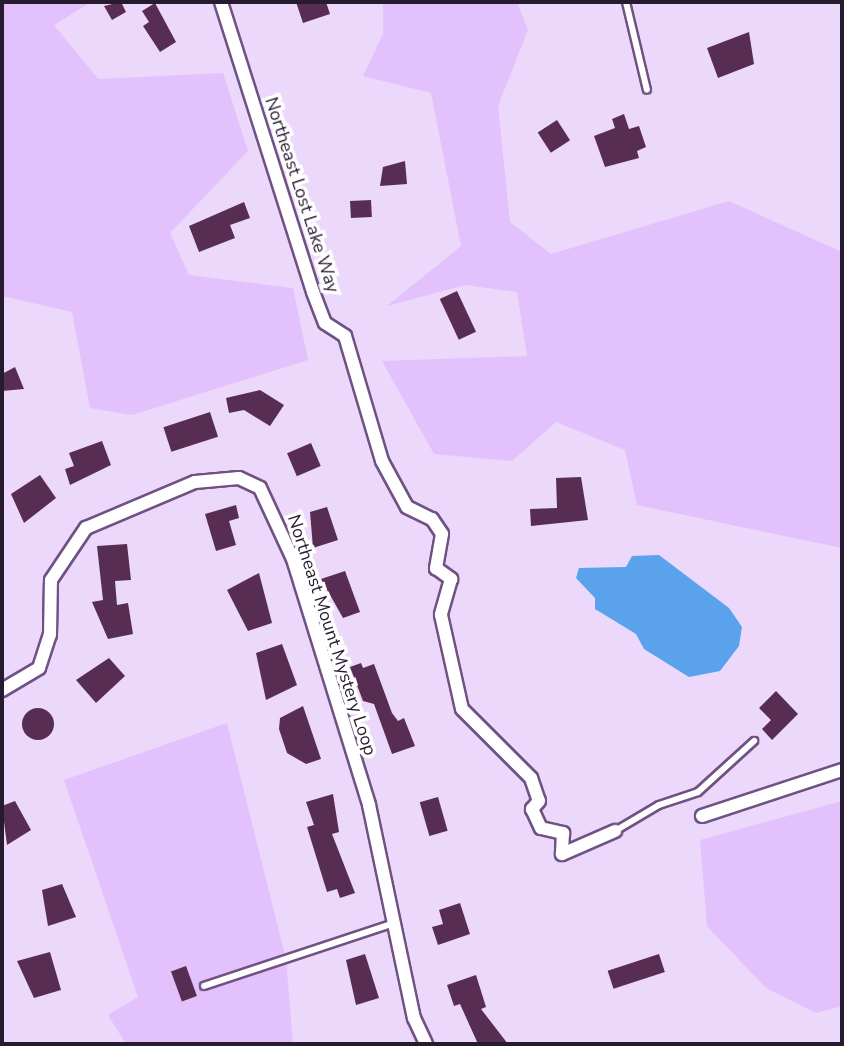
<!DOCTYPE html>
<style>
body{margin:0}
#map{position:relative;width:844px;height:1046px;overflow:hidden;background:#ecd8fa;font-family:"Nunito Sans",sans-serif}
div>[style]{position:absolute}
.green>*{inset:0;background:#e3c1fc}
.water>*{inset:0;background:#5ba2ec}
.building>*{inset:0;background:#582d54;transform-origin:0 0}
.round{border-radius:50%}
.roads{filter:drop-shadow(2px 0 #6f5283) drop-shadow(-2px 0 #6f5283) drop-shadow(0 2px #6f5283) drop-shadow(0 -2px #6f5283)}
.lane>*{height:6px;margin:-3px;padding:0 3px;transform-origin:3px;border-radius:3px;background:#fff}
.street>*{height:12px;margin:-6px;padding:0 6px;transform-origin:6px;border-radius:6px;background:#fff}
span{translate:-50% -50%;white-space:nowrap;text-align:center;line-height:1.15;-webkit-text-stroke:7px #fff;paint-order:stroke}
.street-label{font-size:18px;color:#271b30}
.frame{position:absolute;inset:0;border:4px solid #271b30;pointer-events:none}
</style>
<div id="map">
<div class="green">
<div style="clip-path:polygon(2px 2px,91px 2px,54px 25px,98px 79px,223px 73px,248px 151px,170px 233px,189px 275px,293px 288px,308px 360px,132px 415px,90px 408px,72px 312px,2px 296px)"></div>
<div style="clip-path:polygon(383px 2px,517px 2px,528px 30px,498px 106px,510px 222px,551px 254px,729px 201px,842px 252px,842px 548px,637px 505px,625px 450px,556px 422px,512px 461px,434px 454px,382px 361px,527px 356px,517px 292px,465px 285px,387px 306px,461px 246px,431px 93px,363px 76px,383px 34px)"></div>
<div style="clip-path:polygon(227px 723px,286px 959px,293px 1044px,126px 1044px,108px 1015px,138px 997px,64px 780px)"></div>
<div style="clip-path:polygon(842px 801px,842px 1006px,816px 1013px,766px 988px,707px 926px,700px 840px)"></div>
</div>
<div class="water">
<div style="clip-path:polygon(659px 555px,729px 608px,742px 627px,739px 646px,720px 671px,689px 677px,644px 649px,636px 634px,595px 609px,595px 598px,576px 578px,579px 568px,626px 567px,632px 556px)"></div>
</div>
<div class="building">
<div style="clip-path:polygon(121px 2px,126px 12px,112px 20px,104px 6px)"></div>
<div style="clip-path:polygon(296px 2px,326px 2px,330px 14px,303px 23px)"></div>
<div style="clip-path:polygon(155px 3px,176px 42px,160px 52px,143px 26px,149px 22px,142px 11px)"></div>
<div style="clip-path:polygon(749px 32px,754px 64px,718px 78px,707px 48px)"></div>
<div style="clip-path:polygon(624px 114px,629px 129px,639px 126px,646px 147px,637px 151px,639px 158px,605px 167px,594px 136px,615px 128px,612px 119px)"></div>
<div style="left:557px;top:120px;width:24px;height:23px;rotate:57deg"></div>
<div style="clip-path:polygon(405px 161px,407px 184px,380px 186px,383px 167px)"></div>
<div style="left:371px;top:200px;width:17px;height:21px;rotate:87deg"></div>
<div style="clip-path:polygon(244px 202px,250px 218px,230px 225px,235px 238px,199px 252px,189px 226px)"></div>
<div style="left:457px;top:291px;width:45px;height:19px;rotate:65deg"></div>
<div style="clip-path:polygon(15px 367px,24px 389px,2px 391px,2px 374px)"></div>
<div style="clip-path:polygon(260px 390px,284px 405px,270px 426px,244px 410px,229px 413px,226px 398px)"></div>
<div style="left:210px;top:412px;width:26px;height:49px;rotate:72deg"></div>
<div style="clip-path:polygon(102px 441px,111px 465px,70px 485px,65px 469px,74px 466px,69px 453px)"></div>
<div style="left:311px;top:443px;width:25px;height:26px;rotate:67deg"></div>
<div style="clip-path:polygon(40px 475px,56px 498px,24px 523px,11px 494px)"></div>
<div style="clip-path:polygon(581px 477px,588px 520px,531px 526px,530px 509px,557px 508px,556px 478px)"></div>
<div style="clip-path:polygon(236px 505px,239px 518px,229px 521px,236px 545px,216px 551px,205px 514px)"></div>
<div style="clip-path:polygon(327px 507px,338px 540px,313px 548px,310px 512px)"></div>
<div style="clip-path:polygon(127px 544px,131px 580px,115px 581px,117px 605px,128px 603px,133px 634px,108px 639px,92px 602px,103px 600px,97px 546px)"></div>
<div style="clip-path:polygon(345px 571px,360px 612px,343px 618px,321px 579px)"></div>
<div style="clip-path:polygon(259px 573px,272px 623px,248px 631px,227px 590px)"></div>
<div style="clip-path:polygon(282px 644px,297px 685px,266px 700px,256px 653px)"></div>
<div style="clip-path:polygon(109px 658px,125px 676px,96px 703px,76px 680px)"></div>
<div style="clip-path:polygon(361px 663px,363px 668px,374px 664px,392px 713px,398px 721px,404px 718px,415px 746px,392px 754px,374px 704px,363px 701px,350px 667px)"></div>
<div style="clip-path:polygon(776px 691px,798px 714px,772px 740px,762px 729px,771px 720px,759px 708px)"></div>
<div style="clip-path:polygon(303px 706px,321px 759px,306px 764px,287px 753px,279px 729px,280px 718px)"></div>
<div class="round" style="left:22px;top:708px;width:32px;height:32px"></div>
<div style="clip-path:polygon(333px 794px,339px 832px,332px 834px,355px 893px,340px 898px,337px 889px,327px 892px,307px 827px,314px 825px,306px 802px)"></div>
<div style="left:438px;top:797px;width:35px;height:19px;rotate:74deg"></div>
<div style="clip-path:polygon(15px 801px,31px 830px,7px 845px,2px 806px)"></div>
<div style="clip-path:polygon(62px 884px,76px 917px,48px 926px,42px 890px)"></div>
<div style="clip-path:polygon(460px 903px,470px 934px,438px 945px,432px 927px,443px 924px,439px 910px)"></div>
<div style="clip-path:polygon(50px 952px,61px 990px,34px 998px,17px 961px)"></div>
<div style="clip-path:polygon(365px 954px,379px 998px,356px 1005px,346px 960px)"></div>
<div style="left:659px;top:954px;width:19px;height:54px;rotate:72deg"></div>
<div style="left:186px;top:966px;width:32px;height:16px;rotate:70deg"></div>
<div style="clip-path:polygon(476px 975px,486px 1007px,481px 1009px,508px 1044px,478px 1044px,460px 1004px,454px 1006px,447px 985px)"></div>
</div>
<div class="roads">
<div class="lane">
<div style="left:626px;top:2px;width:90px;rotate:76.6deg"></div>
<div style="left:615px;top:831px;width:51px;rotate:-30.6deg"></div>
<div style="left:659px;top:805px;width:41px;rotate:-18.4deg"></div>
<div style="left:698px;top:792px;width:76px;rotate:-42.3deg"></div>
<div style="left:204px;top:986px;width:201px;rotate:-18.3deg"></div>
</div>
<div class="street">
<div style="left:221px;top:2px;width:304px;rotate:72.4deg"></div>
<div style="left:313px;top:292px;width:33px;rotate:69deg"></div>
<div style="left:325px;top:323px;width:24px;rotate:33deg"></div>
<div style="left:345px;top:336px;width:130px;rotate:73.5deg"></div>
<div style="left:382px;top:461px;width:52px;rotate:61.5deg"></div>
<div style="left:407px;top:507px;width:28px;rotate:26deg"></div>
<div style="left:432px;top:519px;width:18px;rotate:56deg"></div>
<div style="left:442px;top:534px;width:35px;rotate:100deg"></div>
<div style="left:436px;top:568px;width:19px;rotate:36deg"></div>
<div style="left:451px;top:579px;width:37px;rotate:106deg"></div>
<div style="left:441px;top:615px;width:96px;rotate:77.4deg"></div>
<div style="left:462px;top:709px;width:98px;rotate:45deg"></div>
<div style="left:531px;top:778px;width:24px;rotate:71deg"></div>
<div style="left:539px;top:801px;width:11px;rotate:131deg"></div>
<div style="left:532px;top:809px;width:21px;rotate:65deg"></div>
<div style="left:541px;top:828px;width:23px;rotate:13deg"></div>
<div style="left:563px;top:833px;width:21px;rotate:93deg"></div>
<div style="left:562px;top:854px;width:58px;rotate:-23.5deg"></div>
<div style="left:2px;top:690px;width:43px;rotate:-30.7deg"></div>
<div style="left:39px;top:668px;width:35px;rotate:-72deg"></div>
<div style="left:50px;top:635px;width:55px;rotate:-89deg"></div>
<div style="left:51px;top:580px;width:63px;rotate:-56.1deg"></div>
<div style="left:86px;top:528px;width:118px;rotate:-22.9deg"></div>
<div style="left:195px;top:482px;width:44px;rotate:-5.2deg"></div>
<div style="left:239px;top:478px;width:23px;rotate:25deg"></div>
<div style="left:260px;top:488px;width:78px;rotate:65.1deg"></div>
<div style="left:293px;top:559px;width:257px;rotate:72.8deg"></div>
<div style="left:369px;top:805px;width:218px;rotate:78.1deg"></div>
<div style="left:414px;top:1018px;width:29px;rotate:65deg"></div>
<div style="left:702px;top:816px;width:147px;rotate:-18.2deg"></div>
</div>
</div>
<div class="street-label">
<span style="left:302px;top:195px;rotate:72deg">Northeast Lost Lake Way</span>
<span style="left:332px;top:635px;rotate:72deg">Northeast Mount Mystery Loop</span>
</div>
<div class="frame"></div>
</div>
